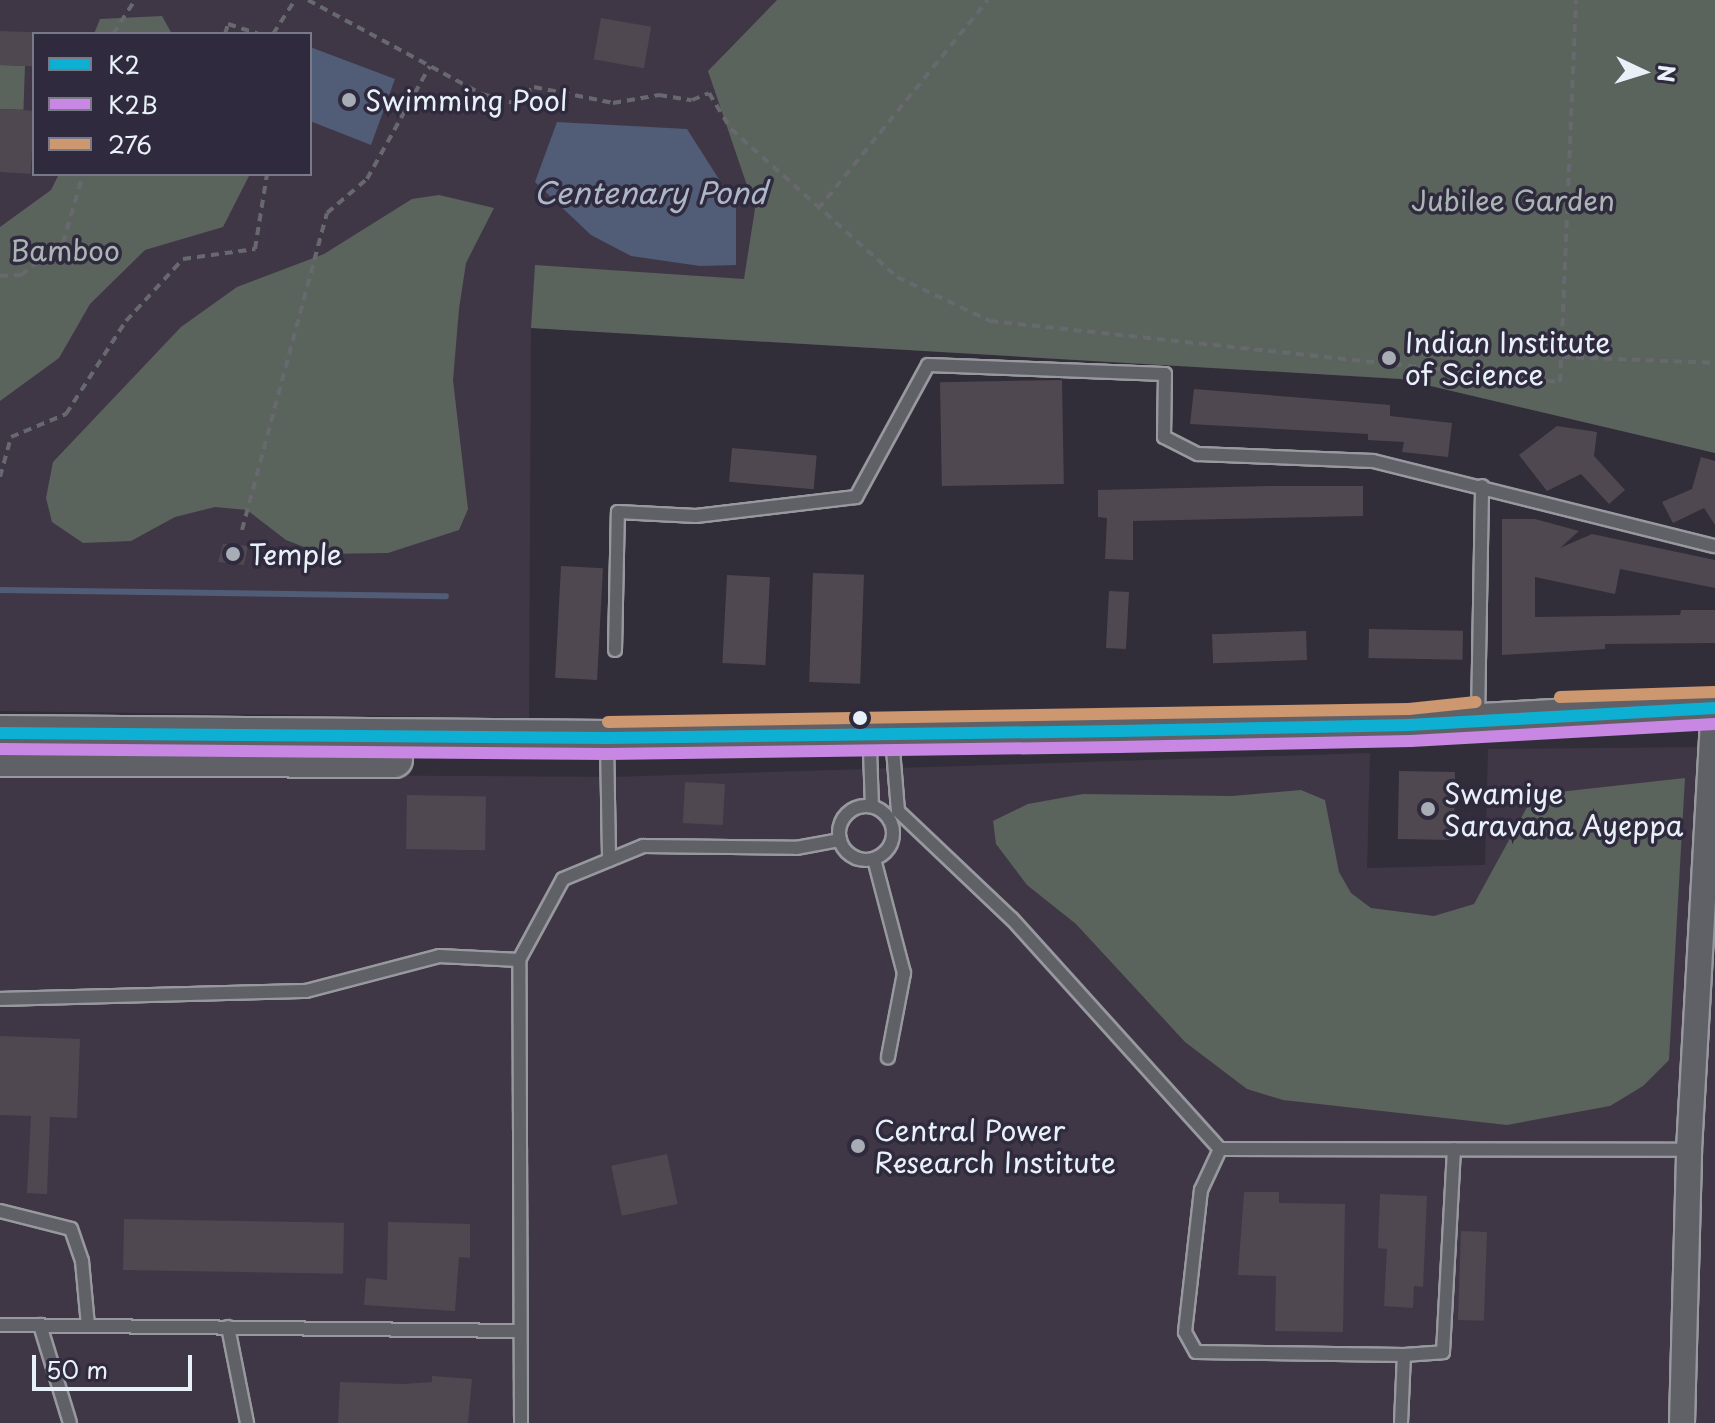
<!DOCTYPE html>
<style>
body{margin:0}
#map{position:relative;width:1715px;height:1423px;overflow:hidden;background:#312e39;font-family:"Playpen Sans",sans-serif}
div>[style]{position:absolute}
.built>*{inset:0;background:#403746}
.green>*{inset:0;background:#5a635c;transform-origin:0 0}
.water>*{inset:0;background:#515c77}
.stream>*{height:6px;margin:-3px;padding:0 3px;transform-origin:3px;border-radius:3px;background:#515c77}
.building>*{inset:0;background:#4f4850;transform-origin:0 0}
.path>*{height:4px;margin-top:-2px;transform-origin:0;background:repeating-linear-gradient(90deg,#68686f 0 8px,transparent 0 14px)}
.roads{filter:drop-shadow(2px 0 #98999f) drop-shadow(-2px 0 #98999f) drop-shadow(0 2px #98999f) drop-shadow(0 -2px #98999f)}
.service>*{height:12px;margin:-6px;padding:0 6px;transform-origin:6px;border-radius:6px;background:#606067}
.service>.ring{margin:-6px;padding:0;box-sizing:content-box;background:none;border:12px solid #606067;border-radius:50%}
.minor>*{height:24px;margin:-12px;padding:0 12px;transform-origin:12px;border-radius:12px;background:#606067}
.secondary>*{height:34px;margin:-17px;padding:0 17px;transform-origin:17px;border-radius:17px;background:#606067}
.bus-1>*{height:12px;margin:-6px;padding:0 6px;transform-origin:6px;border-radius:6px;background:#0dafd3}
.bus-2>*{height:12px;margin:-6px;padding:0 6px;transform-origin:6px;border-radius:6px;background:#c787e3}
.bus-3>*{height:12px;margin:-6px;padding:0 6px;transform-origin:6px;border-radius:6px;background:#cd976f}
.dots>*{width:22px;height:22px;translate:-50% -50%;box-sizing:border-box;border:4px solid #2f2a3d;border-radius:50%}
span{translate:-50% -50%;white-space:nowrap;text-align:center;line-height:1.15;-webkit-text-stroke:7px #2f2a3d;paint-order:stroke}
.poi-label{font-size:28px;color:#e8f1f8}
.left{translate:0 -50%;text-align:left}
.park-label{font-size:28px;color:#abb5b4}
.water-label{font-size:30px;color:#adb7c7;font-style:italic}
.legend{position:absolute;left:32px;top:32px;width:280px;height:144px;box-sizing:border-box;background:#2f2a3d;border:2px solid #797a88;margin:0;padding:10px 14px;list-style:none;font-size:24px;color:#e8f1f8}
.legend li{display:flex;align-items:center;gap:16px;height:40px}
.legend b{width:40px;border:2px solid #797a88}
.north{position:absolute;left:1603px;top:32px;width:80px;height:80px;-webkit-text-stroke:6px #2f2a3d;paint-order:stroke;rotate:94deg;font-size:22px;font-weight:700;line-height:32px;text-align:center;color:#e8f1f8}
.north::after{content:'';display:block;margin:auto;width:28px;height:36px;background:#e8f1f8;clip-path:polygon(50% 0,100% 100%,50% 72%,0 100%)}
.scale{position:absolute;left:32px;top:1355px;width:160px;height:36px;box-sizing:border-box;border:4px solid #e8f1f8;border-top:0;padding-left:10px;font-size:24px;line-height:28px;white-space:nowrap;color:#e8f1f8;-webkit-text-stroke:6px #2f2a3d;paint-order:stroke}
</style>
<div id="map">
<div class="built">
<div style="clip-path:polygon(evenodd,0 0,1715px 0,1715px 453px,1401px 379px,531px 328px,529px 718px,0 711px,0 0,34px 34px,310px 34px,310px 174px,34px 174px,34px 34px)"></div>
<div style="clip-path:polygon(1715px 747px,1715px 1423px,0 1423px,0 773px,612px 777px,1370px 753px,1367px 868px,1485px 865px,1488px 749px)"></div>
</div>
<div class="green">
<div style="clip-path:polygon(777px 0,1715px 0,1715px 453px,1401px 379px,531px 328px,535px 265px,744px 279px,755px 209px,708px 71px)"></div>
<div style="clip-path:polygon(162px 16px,172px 34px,94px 34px,100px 19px)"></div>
<div style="left:0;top:65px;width:25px;height:44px;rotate:2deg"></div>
<div style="clip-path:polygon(59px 174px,250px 174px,223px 227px,145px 250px,90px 304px,59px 358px,0 401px,0 227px,51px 190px)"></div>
<div style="clip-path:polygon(439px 195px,494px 208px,466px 263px,459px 309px,453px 380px,468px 509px,459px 530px,388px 553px,322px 554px,286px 540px,247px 510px,215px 507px,175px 517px,131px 541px,83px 543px,52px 522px,46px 498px,53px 462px,181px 327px,237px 287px,324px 254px,412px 199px)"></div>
<div style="clip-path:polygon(1685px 778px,1669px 1060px,1643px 1086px,1610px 1106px,1507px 1125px,1283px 1100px,1247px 1089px,1185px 1042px,1076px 924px,1027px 885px,996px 844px,993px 821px,1028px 804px,1083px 794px,1232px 796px,1301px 790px,1325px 800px,1339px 872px,1351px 893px,1371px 908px,1434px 916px,1474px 904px,1531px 800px,1541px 794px)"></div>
</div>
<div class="water">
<div style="clip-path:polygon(310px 47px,395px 79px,371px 145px,310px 121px)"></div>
<div style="clip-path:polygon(557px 122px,687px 129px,736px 206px,736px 265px,700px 266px,631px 256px,591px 235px,535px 182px)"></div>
</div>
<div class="stream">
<div style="left:0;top:590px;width:446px;rotate:0.8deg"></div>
</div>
<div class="building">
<div style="left:601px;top:18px;width:51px;height:42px;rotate:10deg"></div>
<div style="left:0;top:31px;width:34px;height:34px;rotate:2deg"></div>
<div style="left:0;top:109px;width:34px;height:63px;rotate:3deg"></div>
<div style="left:1062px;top:380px;width:104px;height:122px;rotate:89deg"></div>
<div style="clip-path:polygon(1194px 389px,1390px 405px,1390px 416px,1452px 423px,1448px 457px,1402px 452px,1404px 442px,1368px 440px,1368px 434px,1190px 424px)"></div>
<div style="clip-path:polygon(1557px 426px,1597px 432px,1594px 456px,1625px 490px,1609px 504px,1581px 474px,1547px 491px,1519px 455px)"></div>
<div style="left:732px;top:448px;width:85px;height:34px;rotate:5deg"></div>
<div style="clip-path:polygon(1701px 457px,1715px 461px,1715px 525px,1704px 508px,1673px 523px,1662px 502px,1692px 489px)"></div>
<div style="clip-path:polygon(1270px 486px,1363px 486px,1363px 516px,1133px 521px,1133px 560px,1105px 559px,1107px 518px,1098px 517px,1098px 490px)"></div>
<div style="clip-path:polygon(1502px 519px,1535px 519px,1579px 531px,1560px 548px,1592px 534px,1715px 560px,1715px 588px,1620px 569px,1615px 594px,1535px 577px,1535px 617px,1680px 615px,1681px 610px,1715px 610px,1715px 643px,1605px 644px,1605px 649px,1502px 655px)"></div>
<div style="clip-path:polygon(223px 544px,248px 546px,244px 565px,218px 562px)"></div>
<div style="left:561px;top:566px;width:42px;height:112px;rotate:3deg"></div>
<div style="left:813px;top:573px;width:51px;height:109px;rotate:2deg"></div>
<div style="left:727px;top:575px;width:43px;height:88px;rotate:3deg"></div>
<div style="left:1109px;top:591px;width:20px;height:57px;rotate:3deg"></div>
<div style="left:1369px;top:629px;width:94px;height:29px;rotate:1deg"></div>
<div style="left:1306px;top:631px;width:29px;height:94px;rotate:88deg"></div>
<div style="left:1399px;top:771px;width:56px;height:68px;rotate:1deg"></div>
<div style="left:685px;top:782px;width:40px;height:41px;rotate:3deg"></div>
<div style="left:407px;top:795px;width:79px;height:54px;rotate:1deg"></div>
<div style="clip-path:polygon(0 1036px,80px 1039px,77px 1118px,50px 1117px,47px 1194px,27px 1193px,31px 1116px,0 1115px)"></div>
<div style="left:667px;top:1154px;width:51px;height:57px;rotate:78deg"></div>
<div style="clip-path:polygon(1244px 1192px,1279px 1192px,1279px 1203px,1345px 1204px,1343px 1332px,1275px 1331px,1276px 1276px,1238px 1275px)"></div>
<div style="clip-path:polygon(1380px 1194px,1427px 1196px,1423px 1287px,1414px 1286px,1413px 1308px,1384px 1306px,1387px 1249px,1378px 1248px)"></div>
<div style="left:124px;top:1219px;width:220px;height:51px;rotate:1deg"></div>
<div style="clip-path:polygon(388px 1222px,470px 1224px,470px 1258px,459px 1257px,455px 1311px,364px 1305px,366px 1278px,387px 1280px)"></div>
<div style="left:1461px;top:1231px;width:26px;height:89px;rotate:2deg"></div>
<div style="clip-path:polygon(432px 1376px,472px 1379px,468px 1423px,338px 1423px,340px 1382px,403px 1384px,432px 1382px)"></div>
</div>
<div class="path">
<div style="left:308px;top:0;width:198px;rotate:28.4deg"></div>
<div style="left:482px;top:94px;width:33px;rotate:16deg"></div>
<div style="left:514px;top:103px;width:26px;rotate:-39deg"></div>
<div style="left:534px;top:87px;width:81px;rotate:11.4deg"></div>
<div style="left:613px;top:103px;width:47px;rotate:-9.9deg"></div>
<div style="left:659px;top:95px;width:33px;rotate:9deg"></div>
<div style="left:692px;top:100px;width:18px;rotate:-22deg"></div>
<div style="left:709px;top:93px;width:42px;rotate:58.6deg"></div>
<div style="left:731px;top:129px;width:222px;rotate:41.7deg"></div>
<div style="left:897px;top:277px;width:103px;rotate:25.3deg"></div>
<div style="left:990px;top:321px;width:573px;rotate:6.11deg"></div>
<div style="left:1560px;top:382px;width:382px;rotate:-87.6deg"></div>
<div style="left:113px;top:34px;width:40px;rotate:-57.1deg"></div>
<div style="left:225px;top:34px;width:10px;rotate:-73deg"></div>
<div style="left:228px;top:24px;width:32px;rotate:18deg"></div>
<div style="left:273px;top:34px;width:40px;rotate:-57.1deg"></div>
<div style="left:818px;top:209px;width:269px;rotate:-50.9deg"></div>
<div style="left:0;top:276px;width:21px;rotate:-3deg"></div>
<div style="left:21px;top:275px;width:53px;rotate:-37.3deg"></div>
<div style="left:63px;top:243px;width:72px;rotate:-73.8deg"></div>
<div style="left:1562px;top:357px;width:153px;rotate:2.2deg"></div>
<div style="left:0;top:477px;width:41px;rotate:-74.6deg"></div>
<div style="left:11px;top:437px;width:60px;rotate:-22.7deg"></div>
<div style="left:66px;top:414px;width:111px;rotate:-57.2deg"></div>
<div style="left:126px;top:321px;width:84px;rotate:-47.4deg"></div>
<div style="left:183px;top:259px;width:73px;rotate:-7.9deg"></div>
<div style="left:255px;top:249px;width:76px;rotate:-80.9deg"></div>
<div style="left:242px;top:530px;width:328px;rotate:-75deg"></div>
<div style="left:327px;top:213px;width:52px;rotate:-40.4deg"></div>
<div style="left:367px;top:179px;width:129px;rotate:-60.9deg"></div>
</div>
<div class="roads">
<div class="service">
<div style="left:615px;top:650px;width:138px;rotate:-88.8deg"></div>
<div style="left:618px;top:512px;width:78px;rotate:2.9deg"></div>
<div style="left:696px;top:516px;width:161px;rotate:-6.8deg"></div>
<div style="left:856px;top:497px;width:150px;rotate:-61.4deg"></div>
<div style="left:928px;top:365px;width:237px;rotate:2.2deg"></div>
<div style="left:1165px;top:374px;width:63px;rotate:90.9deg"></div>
<div style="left:1164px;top:437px;width:38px;rotate:27deg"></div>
<div style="left:1198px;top:454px;width:175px;rotate:2.3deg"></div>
<div style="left:1373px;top:461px;width:352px;rotate:14deg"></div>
<div style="left:1478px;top:719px;width:233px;rotate:-89deg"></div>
<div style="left:607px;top:741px;width:119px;rotate:89deg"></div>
<div style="left:893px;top:749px;width:62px;rotate:85.4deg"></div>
<div style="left:898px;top:811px;width:157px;rotate:43.5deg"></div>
<div style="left:1012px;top:919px;width:310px;rotate:47.9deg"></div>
<div style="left:870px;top:750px;width:56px;rotate:88deg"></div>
<div class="ring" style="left:839px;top:806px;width:42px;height:42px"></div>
<div style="left:874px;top:859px;width:118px;rotate:75.3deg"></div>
<div style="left:904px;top:973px;width:86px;rotate:100.8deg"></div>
<div style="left:0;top:999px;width:306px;rotate:-1.5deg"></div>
<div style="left:306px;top:991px;width:138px;rotate:-14.7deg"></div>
<div style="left:439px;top:956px;width:80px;rotate:2.9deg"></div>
<div style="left:0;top:1211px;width:73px;rotate:14.2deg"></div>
<div style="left:71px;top:1229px;width:34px;rotate:71deg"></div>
<div style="left:82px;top:1261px;width:65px;rotate:84.7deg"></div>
<div style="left:0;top:1325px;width:519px;rotate:0.66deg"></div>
<div style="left:40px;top:1325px;width:102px;rotate:73deg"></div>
<div style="left:228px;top:1327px;width:98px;rotate:78.8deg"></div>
<div style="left:1404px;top:1355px;width:39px;rotate:-4deg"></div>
<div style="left:1443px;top:1352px;width:203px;rotate:-86.9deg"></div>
<div style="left:521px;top:1423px;width:463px;rotate:-90.2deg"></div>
<div style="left:519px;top:960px;width:92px;rotate:-61.5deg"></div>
<div style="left:563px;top:879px;width:87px;rotate:-22.4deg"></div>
<div style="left:643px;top:846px;width:153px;rotate:0.7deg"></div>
<div style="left:796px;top:848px;width:45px;rotate:-10.3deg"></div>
<div style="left:1401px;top:1423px;width:68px;rotate:-87.5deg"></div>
<div style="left:1404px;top:1355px;width:208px;rotate:-179.2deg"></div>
<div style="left:1196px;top:1352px;width:23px;rotate:-119deg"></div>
<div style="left:1185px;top:1332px;width:143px;rotate:-83.6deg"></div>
<div style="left:1201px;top:1190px;width:45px;rotate:-65.1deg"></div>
<div style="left:1220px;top:1149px;width:469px;rotate:0.1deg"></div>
</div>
<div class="minor">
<div style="left:1682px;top:1423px;width:273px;rotate:-88.5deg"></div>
<div style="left:1689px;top:1150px;width:443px;rotate:-86.8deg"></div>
</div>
<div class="secondary">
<div style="left:0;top:733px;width:608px;rotate:0.47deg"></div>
<div style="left:608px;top:738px;width:511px;rotate:-0.78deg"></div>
<div style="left:1119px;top:731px;width:291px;rotate:-1.2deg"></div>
<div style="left:1410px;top:725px;width:305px;rotate:-3.2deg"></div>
<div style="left:0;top:759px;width:395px;rotate:0.1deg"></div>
</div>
</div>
<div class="bus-1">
<div style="left:0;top:733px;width:608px;rotate:0.47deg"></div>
<div style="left:608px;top:738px;width:511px;rotate:-0.78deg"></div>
<div style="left:1119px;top:731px;width:291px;rotate:-1.2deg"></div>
<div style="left:1410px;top:725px;width:305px;rotate:-3.2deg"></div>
</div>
<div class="bus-2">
<div style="left:0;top:749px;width:608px;rotate:0.47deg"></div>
<div style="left:608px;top:754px;width:511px;rotate:-0.78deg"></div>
<div style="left:1119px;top:747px;width:292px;rotate:-1.2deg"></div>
<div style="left:1411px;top:741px;width:304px;rotate:-3.2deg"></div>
</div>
<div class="bus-3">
<div style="left:1560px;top:697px;width:154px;rotate:-1.9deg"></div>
<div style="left:608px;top:722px;width:801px;rotate:-0.93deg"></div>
<div style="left:1409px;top:709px;width:67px;rotate:-6deg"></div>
</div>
<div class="dots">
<div style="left:349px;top:100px;background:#a8adb5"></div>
<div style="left:1389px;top:358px;background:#a8adb5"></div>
<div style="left:233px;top:554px;background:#a8adb5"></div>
<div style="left:860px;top:718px;background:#e8f1f8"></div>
<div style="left:1428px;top:809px;background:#a8adb5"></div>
<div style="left:858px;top:1146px;background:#a8adb5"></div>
</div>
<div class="poi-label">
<span class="left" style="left:365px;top:100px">Swimming Pool</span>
<span class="left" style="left:1405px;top:358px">Indian Institute<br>of Science</span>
<span class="left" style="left:249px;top:554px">Temple</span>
<span class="left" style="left:1444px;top:809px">Swamiye<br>Saravana Ayeppa</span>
<span class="left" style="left:874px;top:1146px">Central Power<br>Research Institute</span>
</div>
<div class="park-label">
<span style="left:1513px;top:200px">Jubilee Garden</span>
<span style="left:65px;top:250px">Bamboo</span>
</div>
<div class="water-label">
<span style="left:650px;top:192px">Centenary Pond</span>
</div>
<ul class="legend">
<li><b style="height:10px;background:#0dafd3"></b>K2</li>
<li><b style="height:10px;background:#c787e3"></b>K2B</li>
<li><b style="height:10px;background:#cd976f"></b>276</li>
</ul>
<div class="north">N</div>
<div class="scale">50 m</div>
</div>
